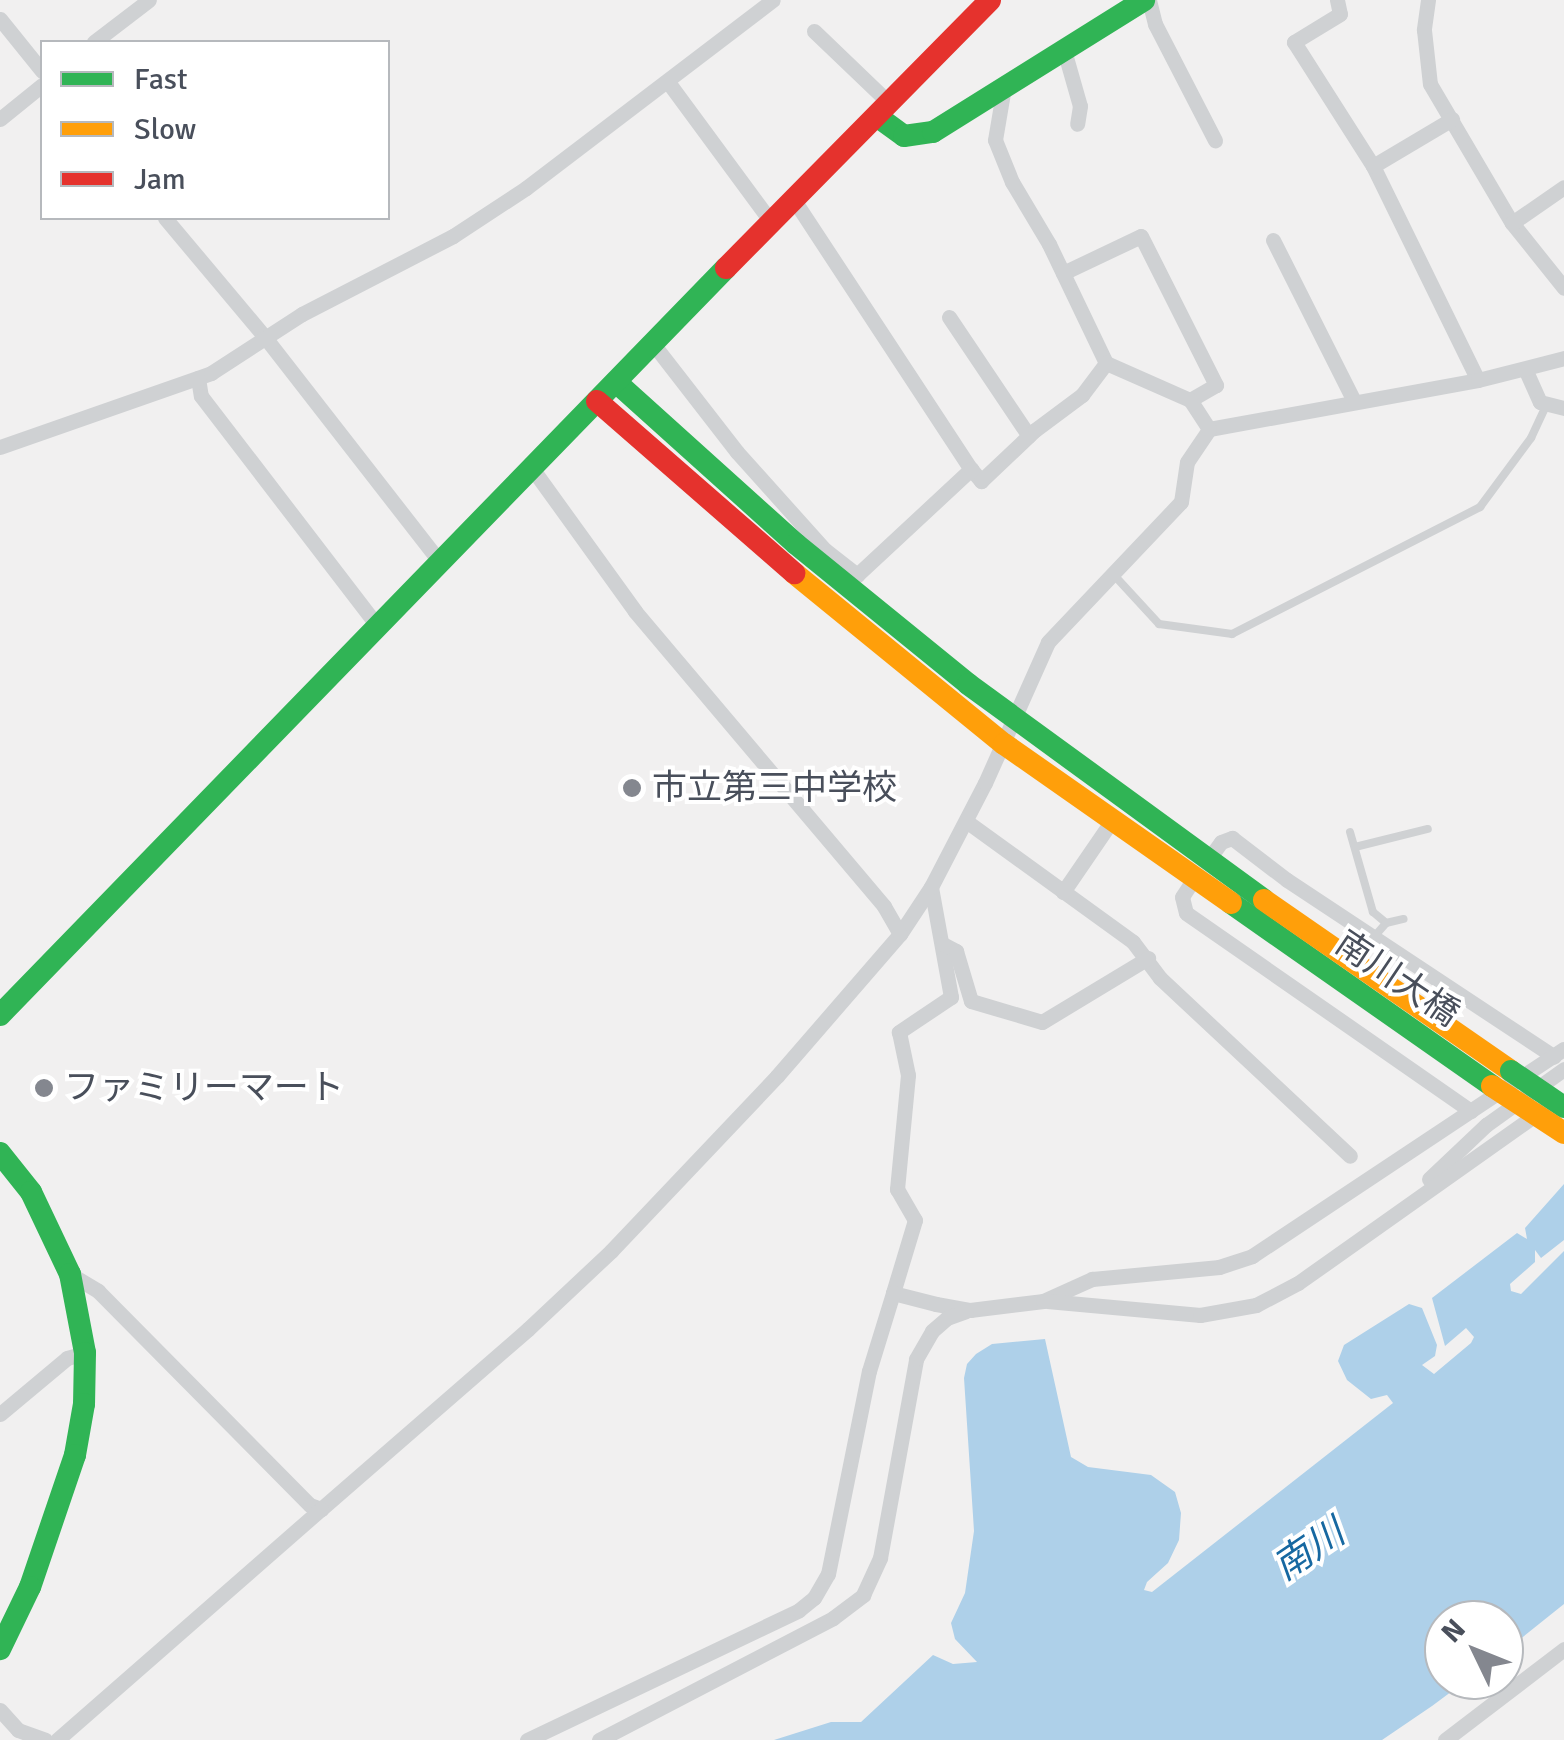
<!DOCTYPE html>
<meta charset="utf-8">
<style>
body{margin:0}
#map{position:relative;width:1564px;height:1740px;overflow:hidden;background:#f1f0f0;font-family:Signika,"Noto Sans JP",sans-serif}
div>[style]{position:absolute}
.water>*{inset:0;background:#aed0e9}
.lane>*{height:8px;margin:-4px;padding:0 4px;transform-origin:4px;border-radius:4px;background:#cfd1d3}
.street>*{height:15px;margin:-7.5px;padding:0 7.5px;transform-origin:7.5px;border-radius:7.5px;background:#cfd1d3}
.fast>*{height:22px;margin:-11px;padding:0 11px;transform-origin:11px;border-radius:11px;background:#30b455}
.slow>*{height:22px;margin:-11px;padding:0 11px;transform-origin:11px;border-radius:11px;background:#ff9f0a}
.jam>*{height:22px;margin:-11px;padding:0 11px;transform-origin:11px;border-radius:11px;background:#e5322d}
.fast-bridge>*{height:22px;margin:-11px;padding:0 11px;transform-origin:11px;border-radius:11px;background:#30b455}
.slow-bridge>*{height:22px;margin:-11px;padding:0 11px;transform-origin:11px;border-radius:11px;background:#ff9f0a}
.dots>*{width:28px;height:28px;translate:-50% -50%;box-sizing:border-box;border:5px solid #fff;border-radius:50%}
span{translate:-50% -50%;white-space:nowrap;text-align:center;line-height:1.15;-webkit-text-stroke:8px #fff;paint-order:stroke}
.poi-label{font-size:35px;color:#494f5b}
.left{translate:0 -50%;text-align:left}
.street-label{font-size:35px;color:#494f5b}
.water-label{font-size:38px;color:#1668a1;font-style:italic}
.legend{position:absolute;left:40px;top:40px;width:350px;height:180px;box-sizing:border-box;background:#fff;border:2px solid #b6b9bd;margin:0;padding:12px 18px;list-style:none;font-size:30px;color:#494f5b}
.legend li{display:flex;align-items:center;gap:20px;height:50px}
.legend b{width:50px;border:2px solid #b6b9bd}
.north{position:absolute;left:1424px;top:1600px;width:100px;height:100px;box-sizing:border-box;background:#fff;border:2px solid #b6b9bd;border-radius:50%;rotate:313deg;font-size:28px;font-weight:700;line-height:40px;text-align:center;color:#494f5b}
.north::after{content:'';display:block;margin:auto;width:35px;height:45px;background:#84878f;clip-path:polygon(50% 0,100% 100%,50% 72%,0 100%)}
</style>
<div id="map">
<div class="water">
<div style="clip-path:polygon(1564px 1184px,1564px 1240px,1541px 1258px,1535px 1250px,1535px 1262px,1510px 1284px,1511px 1291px,1521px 1294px,1564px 1251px,1564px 1604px,1504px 1652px,1504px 1620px,1444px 1620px,1444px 1680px,1467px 1680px,1432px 1706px,1382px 1740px,774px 1740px,831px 1722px,861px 1722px,933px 1655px,953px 1664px,977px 1662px,955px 1639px,951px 1623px,965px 1593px,974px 1531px,964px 1378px,967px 1364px,976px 1354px,992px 1344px,1045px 1339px,1071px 1457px,1088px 1467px,1151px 1475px,1175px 1492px,1181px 1513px,1179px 1540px,1168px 1563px,1147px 1582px,1144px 1590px,1152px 1592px,1393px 1403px,1387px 1395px,1371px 1399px,1347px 1380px,1338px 1361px,1344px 1345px,1409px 1304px,1422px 1308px,1437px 1345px,1435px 1356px,1422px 1365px,1434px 1374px,1471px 1343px,1474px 1337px,1466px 1328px,1445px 1346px,1432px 1298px,1517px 1233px,1527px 1239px,1525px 1228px)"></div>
</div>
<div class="lane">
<div style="left:1113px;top:574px;width:68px;rotate:47.4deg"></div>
<div style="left:1159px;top:624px;width:74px;rotate:7.8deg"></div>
<div style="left:1232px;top:634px;width:279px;rotate:-27.1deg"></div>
<div style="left:1480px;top:507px;width:86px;rotate:-53.5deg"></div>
<div style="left:1531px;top:438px;width:38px;rotate:-65deg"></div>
<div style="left:1350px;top:832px;width:83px;rotate:74deg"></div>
<div style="left:1373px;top:912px;width:17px;rotate:40deg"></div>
<div style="left:1355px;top:847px;width:75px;rotate:-13.9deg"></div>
<div style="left:1374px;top:937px;width:18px;rotate:-49deg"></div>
<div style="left:1386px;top:923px;width:18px;rotate:-13deg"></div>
</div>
<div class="street">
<div style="left:1149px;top:0;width:25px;rotate:76deg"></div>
<div style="left:1155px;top:24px;width:131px;rotate:62.7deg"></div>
<div style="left:1337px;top:0;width:14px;rotate:78deg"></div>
<div style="left:1340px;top:14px;width:54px;rotate:148.7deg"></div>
<div style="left:1294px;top:42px;width:147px;rotate:57.5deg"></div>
<div style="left:1373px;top:166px;width:238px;rotate:63.9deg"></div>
<div style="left:1428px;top:0;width:30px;rotate:98deg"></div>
<div style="left:1424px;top:30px;width:54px;rotate:83.7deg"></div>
<div style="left:1430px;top:84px;width:161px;rotate:59.5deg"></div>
<div style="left:1512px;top:223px;width:83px;rotate:51.3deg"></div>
<div style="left:0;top:19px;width:67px;rotate:51.1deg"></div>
<div style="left:814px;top:31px;width:105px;rotate:43.8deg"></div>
<div style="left:94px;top:42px;width:69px;rotate:-37.4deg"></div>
<div style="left:1064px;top:50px;width:58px;rotate:74.1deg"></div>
<div style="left:1080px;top:106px;width:18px;rotate:99deg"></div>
<div style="left:668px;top:82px;width:175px;rotate:53.6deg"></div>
<div style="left:0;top:119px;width:54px;rotate:-39deg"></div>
<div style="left:1373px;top:166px;width:92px;rotate:-30.7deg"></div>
<div style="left:794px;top:200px;width:322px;rotate:56.7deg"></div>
<div style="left:165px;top:218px;width:154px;rotate:50deg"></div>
<div style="left:264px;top:336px;width:285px;rotate:52.1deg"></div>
<div style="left:1512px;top:223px;width:63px;rotate:-34.7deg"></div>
<div style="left:1273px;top:240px;width:180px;rotate:63.3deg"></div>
<div style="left:1063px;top:273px;width:86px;rotate:-25.4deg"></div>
<div style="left:1141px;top:236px;width:167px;rotate:63.3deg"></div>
<div style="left:1216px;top:385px;width:30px;rotate:150deg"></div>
<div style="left:949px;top:317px;width:143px;rotate:56.1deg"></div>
<div style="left:654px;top:345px;width:135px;rotate:52.2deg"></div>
<div style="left:737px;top:452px;width:132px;rotate:48.1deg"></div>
<div style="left:825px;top:550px;width:41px;rotate:38deg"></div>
<div style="left:857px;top:575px;width:156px;rotate:-42.9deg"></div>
<div style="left:971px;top:469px;width:16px;rotate:50deg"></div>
<div style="left:981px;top:481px;width:74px;rotate:-43.4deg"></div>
<div style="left:1035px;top:430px;width:59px;rotate:-36.7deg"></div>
<div style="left:1082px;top:395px;width:40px;rotate:-53deg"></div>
<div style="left:1106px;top:363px;width:132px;rotate:-115.6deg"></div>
<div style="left:1049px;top:244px;width:72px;rotate:-120.8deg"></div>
<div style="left:1012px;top:182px;width:45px;rotate:-112deg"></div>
<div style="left:995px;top:140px;width:54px;rotate:-80.4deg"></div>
<div style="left:1526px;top:371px;width:34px;rotate:66deg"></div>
<div style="left:1540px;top:402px;width:25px;rotate:14deg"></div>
<div style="left:198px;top:378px;width:18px;rotate:81deg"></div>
<div style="left:201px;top:396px;width:287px;rotate:52.5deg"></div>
<div style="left:1209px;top:429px;width:273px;rotate:-10.3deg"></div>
<div style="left:1478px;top:380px;width:89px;rotate:-14.3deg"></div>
<div style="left:0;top:447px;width:224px;rotate:-19.3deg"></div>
<div style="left:211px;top:373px;width:108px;rotate:-33deg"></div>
<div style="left:302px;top:314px;width:170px;rotate:-27.3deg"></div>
<div style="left:453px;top:236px;width:87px;rotate:-33.3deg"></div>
<div style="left:526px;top:188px;width:310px;rotate:-37.3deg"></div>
<div style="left:966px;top:821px;width:206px;rotate:35.9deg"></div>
<div style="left:1133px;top:942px;width:45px;rotate:53.1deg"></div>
<div style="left:1160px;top:978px;width:260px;rotate:43.1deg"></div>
<div style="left:1208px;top:860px;width:22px;rotate:-54deg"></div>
<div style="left:1221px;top:842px;width:12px;rotate:-20deg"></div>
<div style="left:1232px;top:838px;width:69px;rotate:37.4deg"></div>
<div style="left:1287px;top:880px;width:320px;rotate:33.5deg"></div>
<div style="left:1193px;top:880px;width:20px;rotate:123deg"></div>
<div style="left:1182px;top:897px;width:16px;rotate:76deg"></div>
<div style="left:1186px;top:913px;width:347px;rotate:34.8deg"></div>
<div style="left:931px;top:887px;width:112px;rotate:79.7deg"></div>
<div style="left:951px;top:997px;width:63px;rotate:146.1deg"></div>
<div style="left:899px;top:1032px;width:44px;rotate:78.2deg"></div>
<div style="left:908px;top:1075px;width:115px;rotate:95.5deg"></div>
<div style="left:897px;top:1189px;width:36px;rotate:60deg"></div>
<div style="left:915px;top:1220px;width:76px;rotate:106.8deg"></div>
<div style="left:893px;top:1293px;width:44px;rotate:14.3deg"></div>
<div style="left:936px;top:1304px;width:35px;rotate:10deg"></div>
<div style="left:970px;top:1310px;width:74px;rotate:-7deg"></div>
<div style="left:1043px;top:1301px;width:54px;rotate:-24.2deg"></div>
<div style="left:1092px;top:1279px;width:128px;rotate:-5.4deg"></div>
<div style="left:1219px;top:1267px;width:35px;rotate:-18deg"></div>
<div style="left:1252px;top:1256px;width:374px;rotate:-33.6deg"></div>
<div style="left:1063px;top:892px;width:85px;rotate:-55.6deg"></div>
<div style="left:900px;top:934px;width:56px;rotate:-56.6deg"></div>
<div style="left:931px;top:887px;width:117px;rotate:-62.6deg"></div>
<div style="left:985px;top:783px;width:154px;rotate:-65.9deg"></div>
<div style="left:1048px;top:642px;width:193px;rotate:-46.5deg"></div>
<div style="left:1181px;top:502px;width:40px;rotate:-81.5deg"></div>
<div style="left:1187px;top:462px;width:40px;rotate:-56deg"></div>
<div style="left:1209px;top:429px;width:35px;rotate:-123deg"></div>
<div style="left:1190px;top:400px;width:92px;rotate:-156.2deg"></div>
<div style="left:943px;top:944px;width:15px;rotate:28deg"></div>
<div style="left:956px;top:951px;width:52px;rotate:73.3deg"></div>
<div style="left:971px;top:1001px;width:74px;rotate:16.5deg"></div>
<div style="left:1042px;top:1022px;width:124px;rotate:-31.1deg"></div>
<div style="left:1429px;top:1179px;width:79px;rotate:-43.5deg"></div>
<div style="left:1486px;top:1125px;width:96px;rotate:-35.7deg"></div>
<div style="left:70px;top:1274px;width:33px;rotate:31deg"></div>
<div style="left:98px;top:1291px;width:301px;rotate:45.3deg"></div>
<div style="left:310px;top:1505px;width:12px;rotate:20deg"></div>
<div style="left:321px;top:1509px;width:274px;rotate:-41deg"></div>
<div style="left:528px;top:1329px;width:114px;rotate:-43.2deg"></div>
<div style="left:611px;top:1251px;width:241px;rotate:-46.5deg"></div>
<div style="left:777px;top:1076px;width:188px;rotate:-49.1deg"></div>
<div style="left:900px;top:934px;width:32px;rotate:-120deg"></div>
<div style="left:884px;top:906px;width:386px;rotate:-130.2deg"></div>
<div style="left:635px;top:611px;width:176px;rotate:-125.8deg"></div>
<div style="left:1047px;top:1301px;width:154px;rotate:5.2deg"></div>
<div style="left:1200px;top:1315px;width:57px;rotate:-10.1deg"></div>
<div style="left:1256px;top:1305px;width:47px;rotate:-27.6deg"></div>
<div style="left:1298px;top:1283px;width:299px;rotate:-35.3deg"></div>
<div style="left:0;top:1414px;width:87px;rotate:-39.9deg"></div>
<div style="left:67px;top:1358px;width:19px;rotate:-16deg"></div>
<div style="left:0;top:1710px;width:27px;rotate:48deg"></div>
<div style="left:18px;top:1730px;width:29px;rotate:20deg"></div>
<div style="left:57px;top:1740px;width:351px;rotate:-41.2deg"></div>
<div style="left:527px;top:1740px;width:301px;rotate:-25.5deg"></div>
<div style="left:799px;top:1610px;width:19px;rotate:-39deg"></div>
<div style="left:814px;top:1598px;width:28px;rotate:-60deg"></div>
<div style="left:828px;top:1574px;width:207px;rotate:-78.6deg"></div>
<div style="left:869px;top:1371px;width:82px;rotate:-72.9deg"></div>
<div style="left:599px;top:1740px;width:264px;rotate:-27.5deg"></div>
<div style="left:833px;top:1618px;width:38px;rotate:-37deg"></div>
<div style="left:863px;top:1595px;width:41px;rotate:-65.3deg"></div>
<div style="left:880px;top:1558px;width:202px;rotate:-79.7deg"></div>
<div style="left:916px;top:1359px;width:32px;rotate:-60deg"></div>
<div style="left:932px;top:1331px;width:20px;rotate:-41deg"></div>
<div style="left:947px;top:1318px;width:20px;rotate:-20deg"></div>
<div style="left:1445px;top:1740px;width:150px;rotate:-37.4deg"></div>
</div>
<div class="fast">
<div style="left:878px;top:117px;width:32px;rotate:36deg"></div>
<div style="left:904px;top:136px;width:29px;rotate:-8deg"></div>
<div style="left:933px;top:132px;width:249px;rotate:-32deg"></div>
<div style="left:616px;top:382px;width:242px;rotate:42deg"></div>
<div style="left:796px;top:544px;width:222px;rotate:39.1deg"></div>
<div style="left:968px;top:684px;width:366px;rotate:36.1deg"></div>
<div style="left:1231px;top:903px;width:319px;rotate:35deg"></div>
<div style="left:0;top:1015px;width:1042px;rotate:-45.82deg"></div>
<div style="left:0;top:1153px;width:50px;rotate:51.5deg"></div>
<div style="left:31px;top:1192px;width:91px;rotate:64.6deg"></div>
<div style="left:70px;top:1274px;width:80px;rotate:79.2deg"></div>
<div style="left:85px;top:1353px;width:51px;rotate:91.1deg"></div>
<div style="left:84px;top:1404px;width:52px;rotate:100deg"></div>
<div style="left:75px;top:1455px;width:139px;rotate:108.8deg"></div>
<div style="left:30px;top:1587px;width:69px;rotate:115.8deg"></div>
</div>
<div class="slow">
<div style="left:794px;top:573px;width:271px;rotate:39.2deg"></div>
<div style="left:1004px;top:744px;width:277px;rotate:35deg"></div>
<div style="left:1264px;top:900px;width:300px;rotate:34.7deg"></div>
</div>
<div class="jam">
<div style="left:726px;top:268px;width:376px;rotate:-45.4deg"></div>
<div style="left:597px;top:401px;width:262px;rotate:41.1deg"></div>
</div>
<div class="fast-bridge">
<div style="left:1511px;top:1071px;width:64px;rotate:34.2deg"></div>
</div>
<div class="slow-bridge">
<div style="left:1492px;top:1086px;width:86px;rotate:33.1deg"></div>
</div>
<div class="dots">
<div style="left:632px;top:788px;background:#84878f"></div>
<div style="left:44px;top:1088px;background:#84878f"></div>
</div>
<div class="poi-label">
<span class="left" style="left:652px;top:788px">市立第三中学校</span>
<span class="left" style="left:64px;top:1088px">ファミリーマート</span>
</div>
<div class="street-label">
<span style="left:1397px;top:979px;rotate:34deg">南川大橋</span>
</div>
<div class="water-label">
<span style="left:1309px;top:1550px;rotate:-34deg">南川</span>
</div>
<ul class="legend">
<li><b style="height:12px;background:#30b455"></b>Fast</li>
<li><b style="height:12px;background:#ff9f0a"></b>Slow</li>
<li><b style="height:12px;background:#e5322d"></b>Jam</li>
</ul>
<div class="north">N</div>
</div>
